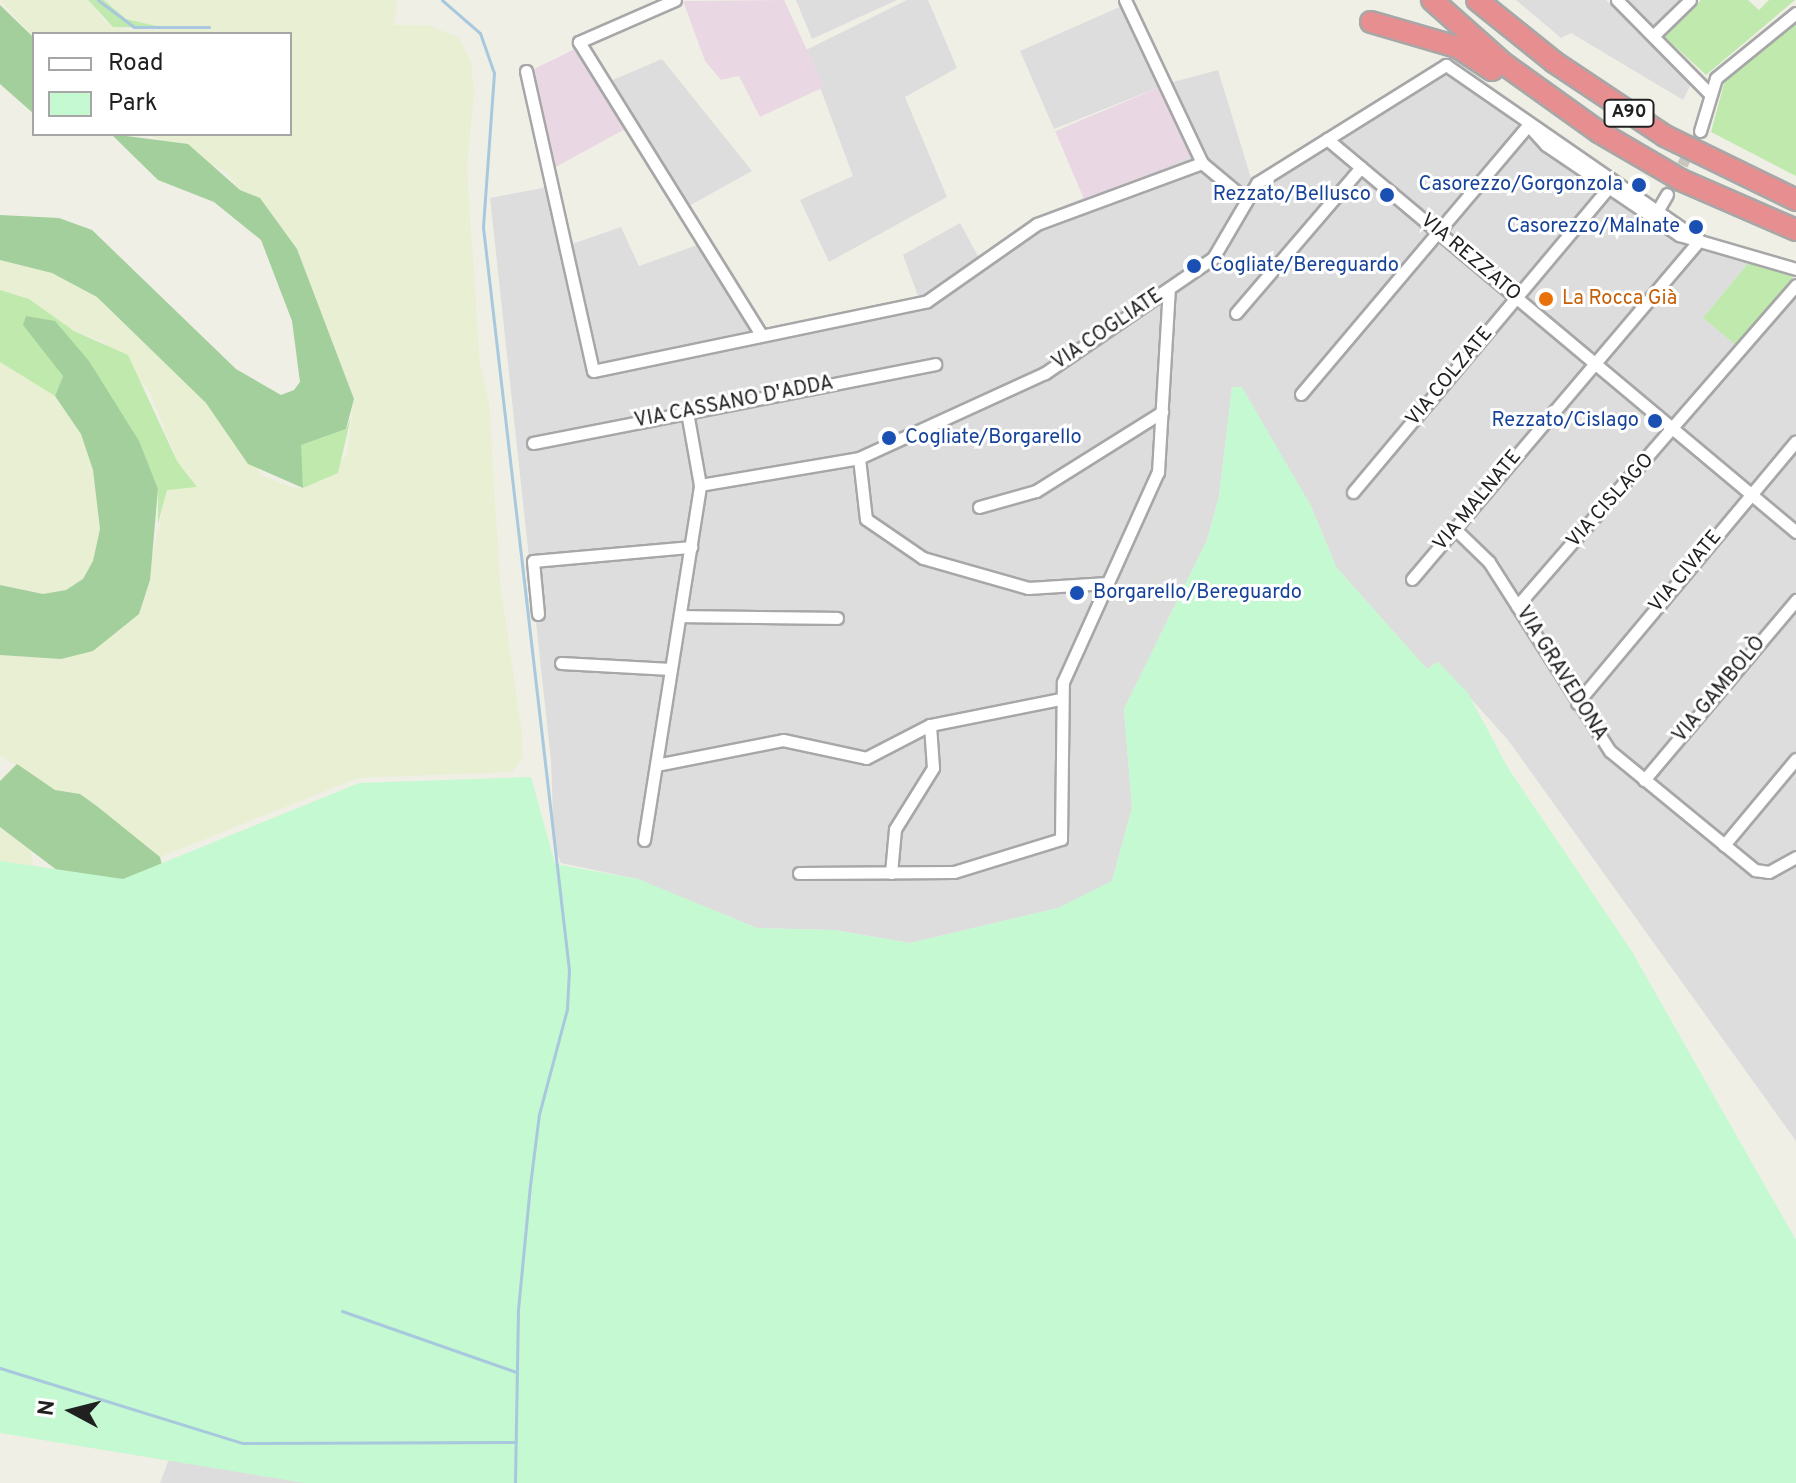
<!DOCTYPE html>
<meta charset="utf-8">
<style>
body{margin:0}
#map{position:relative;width:1796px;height:1483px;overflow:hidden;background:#f0efe6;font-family:Overpass,sans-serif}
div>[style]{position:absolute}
.residential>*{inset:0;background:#dedddd}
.industrial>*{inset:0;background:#e9d8e3;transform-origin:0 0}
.farmland>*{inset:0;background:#e8efd2}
.grass>*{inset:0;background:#c0eaad}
.forest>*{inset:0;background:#a2cf9b}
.park>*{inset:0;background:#c4f9d2}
.stream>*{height:3px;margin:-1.5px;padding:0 1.5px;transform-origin:1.5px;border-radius:1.5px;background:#a7c8dd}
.minor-tunnel>*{height:11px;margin-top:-5.5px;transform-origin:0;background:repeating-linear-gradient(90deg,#c6c6be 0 11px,transparent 0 16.5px)}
.roads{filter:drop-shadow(2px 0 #a7a7a7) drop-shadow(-2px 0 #a7a7a7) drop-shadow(0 2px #a7a7a7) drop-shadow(0 -2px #a7a7a7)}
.minor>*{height:11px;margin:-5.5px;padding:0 5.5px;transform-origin:5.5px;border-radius:5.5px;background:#fff}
.motorway>*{height:20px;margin:-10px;padding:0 10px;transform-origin:10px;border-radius:10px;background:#e78f90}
.dots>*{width:22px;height:22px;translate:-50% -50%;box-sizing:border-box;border:4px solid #fff;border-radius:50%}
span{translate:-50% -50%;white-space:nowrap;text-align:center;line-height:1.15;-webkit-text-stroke:6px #fff;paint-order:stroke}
.shield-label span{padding:2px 6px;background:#fff;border:2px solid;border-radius:6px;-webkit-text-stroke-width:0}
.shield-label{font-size:18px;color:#202020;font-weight:700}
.transit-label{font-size:20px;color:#164399}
.right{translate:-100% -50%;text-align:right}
.left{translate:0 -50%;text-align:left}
.street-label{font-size:20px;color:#202020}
.food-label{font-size:20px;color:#c56008}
.legend{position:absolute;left:32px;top:32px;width:260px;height:104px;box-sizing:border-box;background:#fff;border:2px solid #a6a6a6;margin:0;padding:10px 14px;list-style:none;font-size:24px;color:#202020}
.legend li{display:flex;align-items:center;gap:16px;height:40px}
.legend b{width:40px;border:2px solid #a6a6a6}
.north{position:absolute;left:32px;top:1371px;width:80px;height:80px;-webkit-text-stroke:6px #fff;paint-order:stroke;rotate:277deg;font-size:22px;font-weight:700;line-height:32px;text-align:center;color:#202020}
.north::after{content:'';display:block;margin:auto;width:28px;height:36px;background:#202020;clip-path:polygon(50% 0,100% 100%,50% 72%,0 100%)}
</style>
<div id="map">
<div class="residential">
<div style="clip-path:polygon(796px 0,897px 0,812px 39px)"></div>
<div style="clip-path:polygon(907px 0,928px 0,957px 68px,905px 97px,947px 197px,829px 262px,800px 200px,853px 176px,806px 50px)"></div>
<div style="clip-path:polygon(1516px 0,1606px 0,1691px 84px,1683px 100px,1571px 33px,1561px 38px)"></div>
<div style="clip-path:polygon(1627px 0,1682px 0,1655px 27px)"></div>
<div style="clip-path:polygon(1124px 5px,1162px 85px,1218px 70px,1255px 191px,1442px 71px,1453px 72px,1543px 147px,1687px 245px,1749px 262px,1703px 318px,1736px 344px,1796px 277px,1796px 1141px,1508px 740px,1438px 662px,1427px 669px,1336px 567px,1311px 506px,1232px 387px,1219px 497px,1207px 540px,1124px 709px,1132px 808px,1112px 881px,1058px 908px,910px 943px,834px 930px,757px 928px,637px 879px,561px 863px,554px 846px,551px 761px,490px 198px,548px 187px,591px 343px,572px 244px,621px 227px,639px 266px,697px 245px,752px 332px,918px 296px,903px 255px,960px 223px,978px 256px,988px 254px,1037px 216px,1191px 156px,1162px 86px,1054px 129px,1020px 51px)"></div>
<div style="clip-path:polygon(662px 59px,752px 171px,687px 207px,608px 82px)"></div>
<div style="clip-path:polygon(169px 1459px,299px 1478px,305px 1483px,160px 1483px)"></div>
</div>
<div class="industrial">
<div style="clip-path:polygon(784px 0,824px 87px,760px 117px,739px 76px,721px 80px,705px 61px,683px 1px)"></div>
<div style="clip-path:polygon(577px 48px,627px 128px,552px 169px,530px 71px)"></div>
<div style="left:1162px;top:86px;width:76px;height:116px;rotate:67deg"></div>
</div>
<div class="farmland">
<div style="clip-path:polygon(0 0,88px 0,104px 21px,127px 30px,163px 30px,126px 19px,104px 0,397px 0,394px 25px,427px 25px,458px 37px,471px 62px,474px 92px,467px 169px,480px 364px,489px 403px,500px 582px,522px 734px,522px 759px,512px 772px,358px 778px,160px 857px,80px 794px,55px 790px,0 755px,0 655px,61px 659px,139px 614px,167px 490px,192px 478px,177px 461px,149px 390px,104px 342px,74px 331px,29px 299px,0 290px,0 260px,52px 273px,97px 297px,206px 403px,262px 475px,291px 487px,303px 488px,347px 456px,354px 399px,297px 249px,260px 198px,240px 190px,226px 172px,148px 134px,290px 134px,290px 34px,34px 38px)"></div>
<div style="clip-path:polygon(0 362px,55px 396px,81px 433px,93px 470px,100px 529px,94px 561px,83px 579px,65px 590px,43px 594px,0 585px)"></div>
<div style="clip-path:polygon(0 827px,30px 847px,34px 870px,0 876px)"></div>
</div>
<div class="grass">
<div style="clip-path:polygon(88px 0,104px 0,126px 19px,165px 28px,113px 27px)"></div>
<div style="clip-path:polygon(1701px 0,1748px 0,1759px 10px,1769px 0,1795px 0,1706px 75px,1665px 37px)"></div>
<div style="clip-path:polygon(1796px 21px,1796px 176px,1711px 132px,1725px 80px)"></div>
<div style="clip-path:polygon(1749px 262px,1794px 276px,1736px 345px,1703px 318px)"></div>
<div style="clip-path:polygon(0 290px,29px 299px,74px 331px,128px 355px,177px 461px,197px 487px,167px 490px,158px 524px,158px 489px,89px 361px,63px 376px,55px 396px,0 362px)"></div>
<div style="clip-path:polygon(351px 417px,338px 473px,303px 488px,300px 445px,346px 429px)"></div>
</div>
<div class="forest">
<div style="clip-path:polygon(0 5px,34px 38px,34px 114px,0 84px)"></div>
<div style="clip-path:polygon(111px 134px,188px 144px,240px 190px,260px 198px,297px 249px,354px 399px,346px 429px,301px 445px,303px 488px,248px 464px,206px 403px,97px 297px,52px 273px,0 260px,0 215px,59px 218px,92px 230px,236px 369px,281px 395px,294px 390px,300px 382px,292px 321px,261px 240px,214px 202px,158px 180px)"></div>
<div style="clip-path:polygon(26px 316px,55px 321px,89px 361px,139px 441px,158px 489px,150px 580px,139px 614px,93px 651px,61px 659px,0 655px,0 585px,43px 594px,66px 590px,83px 579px,93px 561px,100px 529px,93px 470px,81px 434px,55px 396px,63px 376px,23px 325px)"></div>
<div style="clip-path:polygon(17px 764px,55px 790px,80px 794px,98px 807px,160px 857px,166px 882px,66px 877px,0 827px,0 781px)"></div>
</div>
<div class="park">
<div style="clip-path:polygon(1232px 387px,1242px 387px,1311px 506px,1336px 567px,1427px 669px,1438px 662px,1468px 693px,1508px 768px,1631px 950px,1796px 1240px,1796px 1483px,305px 1483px,0 1433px,0 861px,123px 879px,359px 783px,531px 777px,555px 864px,638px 879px,757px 928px,834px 930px,910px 943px,1058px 908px,1112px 881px,1132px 808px,1124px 709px,1207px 540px,1219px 497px)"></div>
</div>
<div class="stream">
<div style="left:98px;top:0;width:45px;rotate:36.9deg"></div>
<div style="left:134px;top:27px;width:75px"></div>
<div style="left:442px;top:0;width:50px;rotate:41deg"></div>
<div style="left:480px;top:33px;width:42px;rotate:70.7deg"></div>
<div style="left:494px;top:73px;width:154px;rotate:94.1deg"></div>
<div style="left:483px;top:227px;width:748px;rotate:83.4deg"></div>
<div style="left:569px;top:970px;width:39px;rotate:93deg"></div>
<div style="left:567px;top:1009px;width:109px;rotate:104.9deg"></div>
<div style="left:539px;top:1114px;width:72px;rotate:97.2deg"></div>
<div style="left:530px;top:1185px;width:125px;rotate:95.5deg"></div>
<div style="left:518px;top:1309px;width:174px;rotate:91deg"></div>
<div style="left:342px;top:1311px;width:184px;rotate:19.3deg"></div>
<div style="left:0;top:1368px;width:254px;rotate:17.2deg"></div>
<div style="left:243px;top:1443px;width:273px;rotate:-0.2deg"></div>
</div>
<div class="minor-tunnel">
<div style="left:1667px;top:194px;width:71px;rotate:-62.4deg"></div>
</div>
<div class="roads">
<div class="minor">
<div style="left:675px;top:0;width:105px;rotate:156.4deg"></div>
<div style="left:579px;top:42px;width:344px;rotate:58.1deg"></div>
<div style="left:1125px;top:0;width:180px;rotate:64.7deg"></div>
<div style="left:1202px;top:163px;width:55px;rotate:39.8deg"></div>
<div style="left:1617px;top:0;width:132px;rotate:45.3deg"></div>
<div style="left:1654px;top:35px;width:50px;rotate:-44.2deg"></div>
<div style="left:526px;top:71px;width:307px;rotate:77.4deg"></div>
<div style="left:593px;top:371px;width:341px;rotate:-11.8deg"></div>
<div style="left:927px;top:301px;width:134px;rotate:-35deg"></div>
<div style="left:1037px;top:224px;width:176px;rotate:-20.3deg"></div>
<div style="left:1528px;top:125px;width:27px;rotate:48deg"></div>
<div style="left:1546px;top:145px;width:161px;rotate:34.1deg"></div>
<div style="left:1679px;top:235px;width:122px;rotate:16.2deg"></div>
<div style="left:1700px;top:131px;width:55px;rotate:-73.2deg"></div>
<div style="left:1716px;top:78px;width:103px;rotate:-39.1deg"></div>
<div style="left:1327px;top:139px;width:612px;rotate:39.96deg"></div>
<div style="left:1659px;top:208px;width:16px;rotate:-60deg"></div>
<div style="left:1236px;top:313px;width:192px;rotate:-49.4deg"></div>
<div style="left:1301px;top:394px;width:352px;rotate:-49.8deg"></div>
<div style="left:533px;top:443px;width:410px;rotate:-11.1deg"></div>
<div style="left:859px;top:458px;width:61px;rotate:83.5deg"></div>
<div style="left:866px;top:519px;width:69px;rotate:34.4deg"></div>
<div style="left:923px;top:558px;width:109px;rotate:15.9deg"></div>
<div style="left:1028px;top:588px;width:79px;rotate:-3.6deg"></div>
<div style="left:700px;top:485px;width:161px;rotate:-9.6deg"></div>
<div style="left:859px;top:458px;width:205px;rotate:-24.6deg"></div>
<div style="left:1045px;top:373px;width:204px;rotate:-34.4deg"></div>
<div style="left:1213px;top:258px;width:87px;rotate:-59.6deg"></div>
<div style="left:1257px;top:183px;width:223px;rotate:-32deg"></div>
<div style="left:1446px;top:65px;width:308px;rotate:34.7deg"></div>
<div style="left:1353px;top:492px;width:397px;rotate:-50deg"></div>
<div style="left:979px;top:507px;width:59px;rotate:-15.7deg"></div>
<div style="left:1036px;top:491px;width:149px;rotate:-32.1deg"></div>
<div style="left:1455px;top:529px;width:47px;rotate:44.1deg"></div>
<div style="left:1489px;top:562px;width:224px;rotate:57.4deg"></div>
<div style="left:1610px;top:751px;width:188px;rotate:39.4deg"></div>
<div style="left:1755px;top:870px;width:14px;rotate:8deg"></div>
<div style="left:1769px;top:872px;width:31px;rotate:-29deg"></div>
<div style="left:1412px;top:579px;width:444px;rotate:-49.7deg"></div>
<div style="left:1517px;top:606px;width:425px;rotate:-49deg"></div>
<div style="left:538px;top:614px;width:53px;rotate:-95.4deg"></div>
<div style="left:533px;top:561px;width:159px;rotate:-5.1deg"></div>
<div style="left:680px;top:616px;width:157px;rotate:0.7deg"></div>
<div style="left:561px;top:663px;width:110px;rotate:3.1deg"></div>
<div style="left:1577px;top:703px;width:341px;rotate:-50.1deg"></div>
<div style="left:656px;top:765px;width:129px;rotate:-11.1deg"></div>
<div style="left:783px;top:740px;width:85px;rotate:12.2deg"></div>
<div style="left:866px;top:758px;width:72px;rotate:-27.3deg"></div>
<div style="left:930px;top:725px;width:133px;rotate:-11.3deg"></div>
<div style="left:1644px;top:780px;width:236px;rotate:-49.8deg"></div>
<div style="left:644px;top:840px;width:359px;rotate:-81deg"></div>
<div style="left:700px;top:485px;width:74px;rotate:-100.1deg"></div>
<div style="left:1724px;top:845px;width:112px;rotate:-50.1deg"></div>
<div style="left:799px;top:873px;width:155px;rotate:-0.4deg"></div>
<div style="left:954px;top:872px;width:112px;rotate:-17.1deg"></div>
<div style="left:1061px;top:839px;width:157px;rotate:-89.3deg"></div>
<div style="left:1063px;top:682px;width:230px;rotate:-65.7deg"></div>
<div style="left:1158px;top:472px;width:183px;rotate:-86.6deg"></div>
<div style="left:891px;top:873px;width:44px;rotate:-84.8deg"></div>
<div style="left:895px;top:829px;width:72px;rotate:-58.1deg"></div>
<div style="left:933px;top:768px;width:43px;rotate:-94deg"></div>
</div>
<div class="motorway">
<div style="left:1432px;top:0;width:96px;rotate:41.6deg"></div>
<div style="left:1504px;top:64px;width:117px;rotate:35.6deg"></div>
<div style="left:1599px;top:132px;width:95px;rotate:30.3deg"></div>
<div style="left:1681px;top:180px;width:125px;rotate:23.5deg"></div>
<div style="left:1477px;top:0;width:99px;rotate:38.8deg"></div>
<div style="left:1554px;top:62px;width:133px;rotate:33.7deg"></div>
<div style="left:1665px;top:136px;width:146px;rotate:26deg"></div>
<div style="left:1371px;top:22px;width:90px;rotate:16.2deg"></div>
<div style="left:1457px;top:47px;width:42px;rotate:33.3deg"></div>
</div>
</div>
<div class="dots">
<div style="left:1639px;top:185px;background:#1a4fb4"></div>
<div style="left:1387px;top:195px;background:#1a4fb4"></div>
<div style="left:1696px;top:227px;background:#1a4fb4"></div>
<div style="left:1194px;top:266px;background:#1a4fb4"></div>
<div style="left:1546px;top:299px;background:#e8710a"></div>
<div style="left:1655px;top:421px;background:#1a4fb4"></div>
<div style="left:889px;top:438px;background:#1a4fb4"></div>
<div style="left:1077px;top:593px;background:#1a4fb4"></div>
</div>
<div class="shield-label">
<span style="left:1629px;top:113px">A90</span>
</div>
<div class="transit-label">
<span class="right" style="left:1623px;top:185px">Casorezzo/Gorgonzola</span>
<span class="right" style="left:1371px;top:195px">Rezzato/Bellusco</span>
<span class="right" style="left:1680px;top:227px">Casorezzo/Malnate</span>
<span class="left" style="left:1210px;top:266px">Cogliate/Bereguardo</span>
<span class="right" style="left:1639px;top:421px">Rezzato/Cislago</span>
<span class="left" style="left:905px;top:438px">Cogliate/Borgarello</span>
<span class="left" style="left:1093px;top:593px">Borgarello/Bereguardo</span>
</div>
<div class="street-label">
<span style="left:1470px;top:258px;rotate:40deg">VIA REZZATO</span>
<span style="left:1108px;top:330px;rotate:-34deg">VIA COGLIATE</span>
<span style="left:1450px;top:377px;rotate:-50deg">VIA COLZATE</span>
<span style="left:734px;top:403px;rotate:-11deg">VIA CASSANO D'ADDA</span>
<span style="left:1478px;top:501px;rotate:-50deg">VIA MALNATE</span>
<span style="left:1611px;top:501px;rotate:-48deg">VIA CISLAGO</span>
<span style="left:1686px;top:572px;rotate:-50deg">VIA CIVATE</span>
<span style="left:1561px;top:674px;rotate:58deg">VIA GRAVEDONA</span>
<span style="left:1720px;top:690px;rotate:-50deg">VIA GAMBOLÒ</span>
</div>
<div class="food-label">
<span class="left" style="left:1562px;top:299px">La Rocca Già</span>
</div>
<ul class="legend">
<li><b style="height:10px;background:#fff"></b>Road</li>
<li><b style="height:22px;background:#c4f9d2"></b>Park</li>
</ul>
<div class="north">N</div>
</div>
